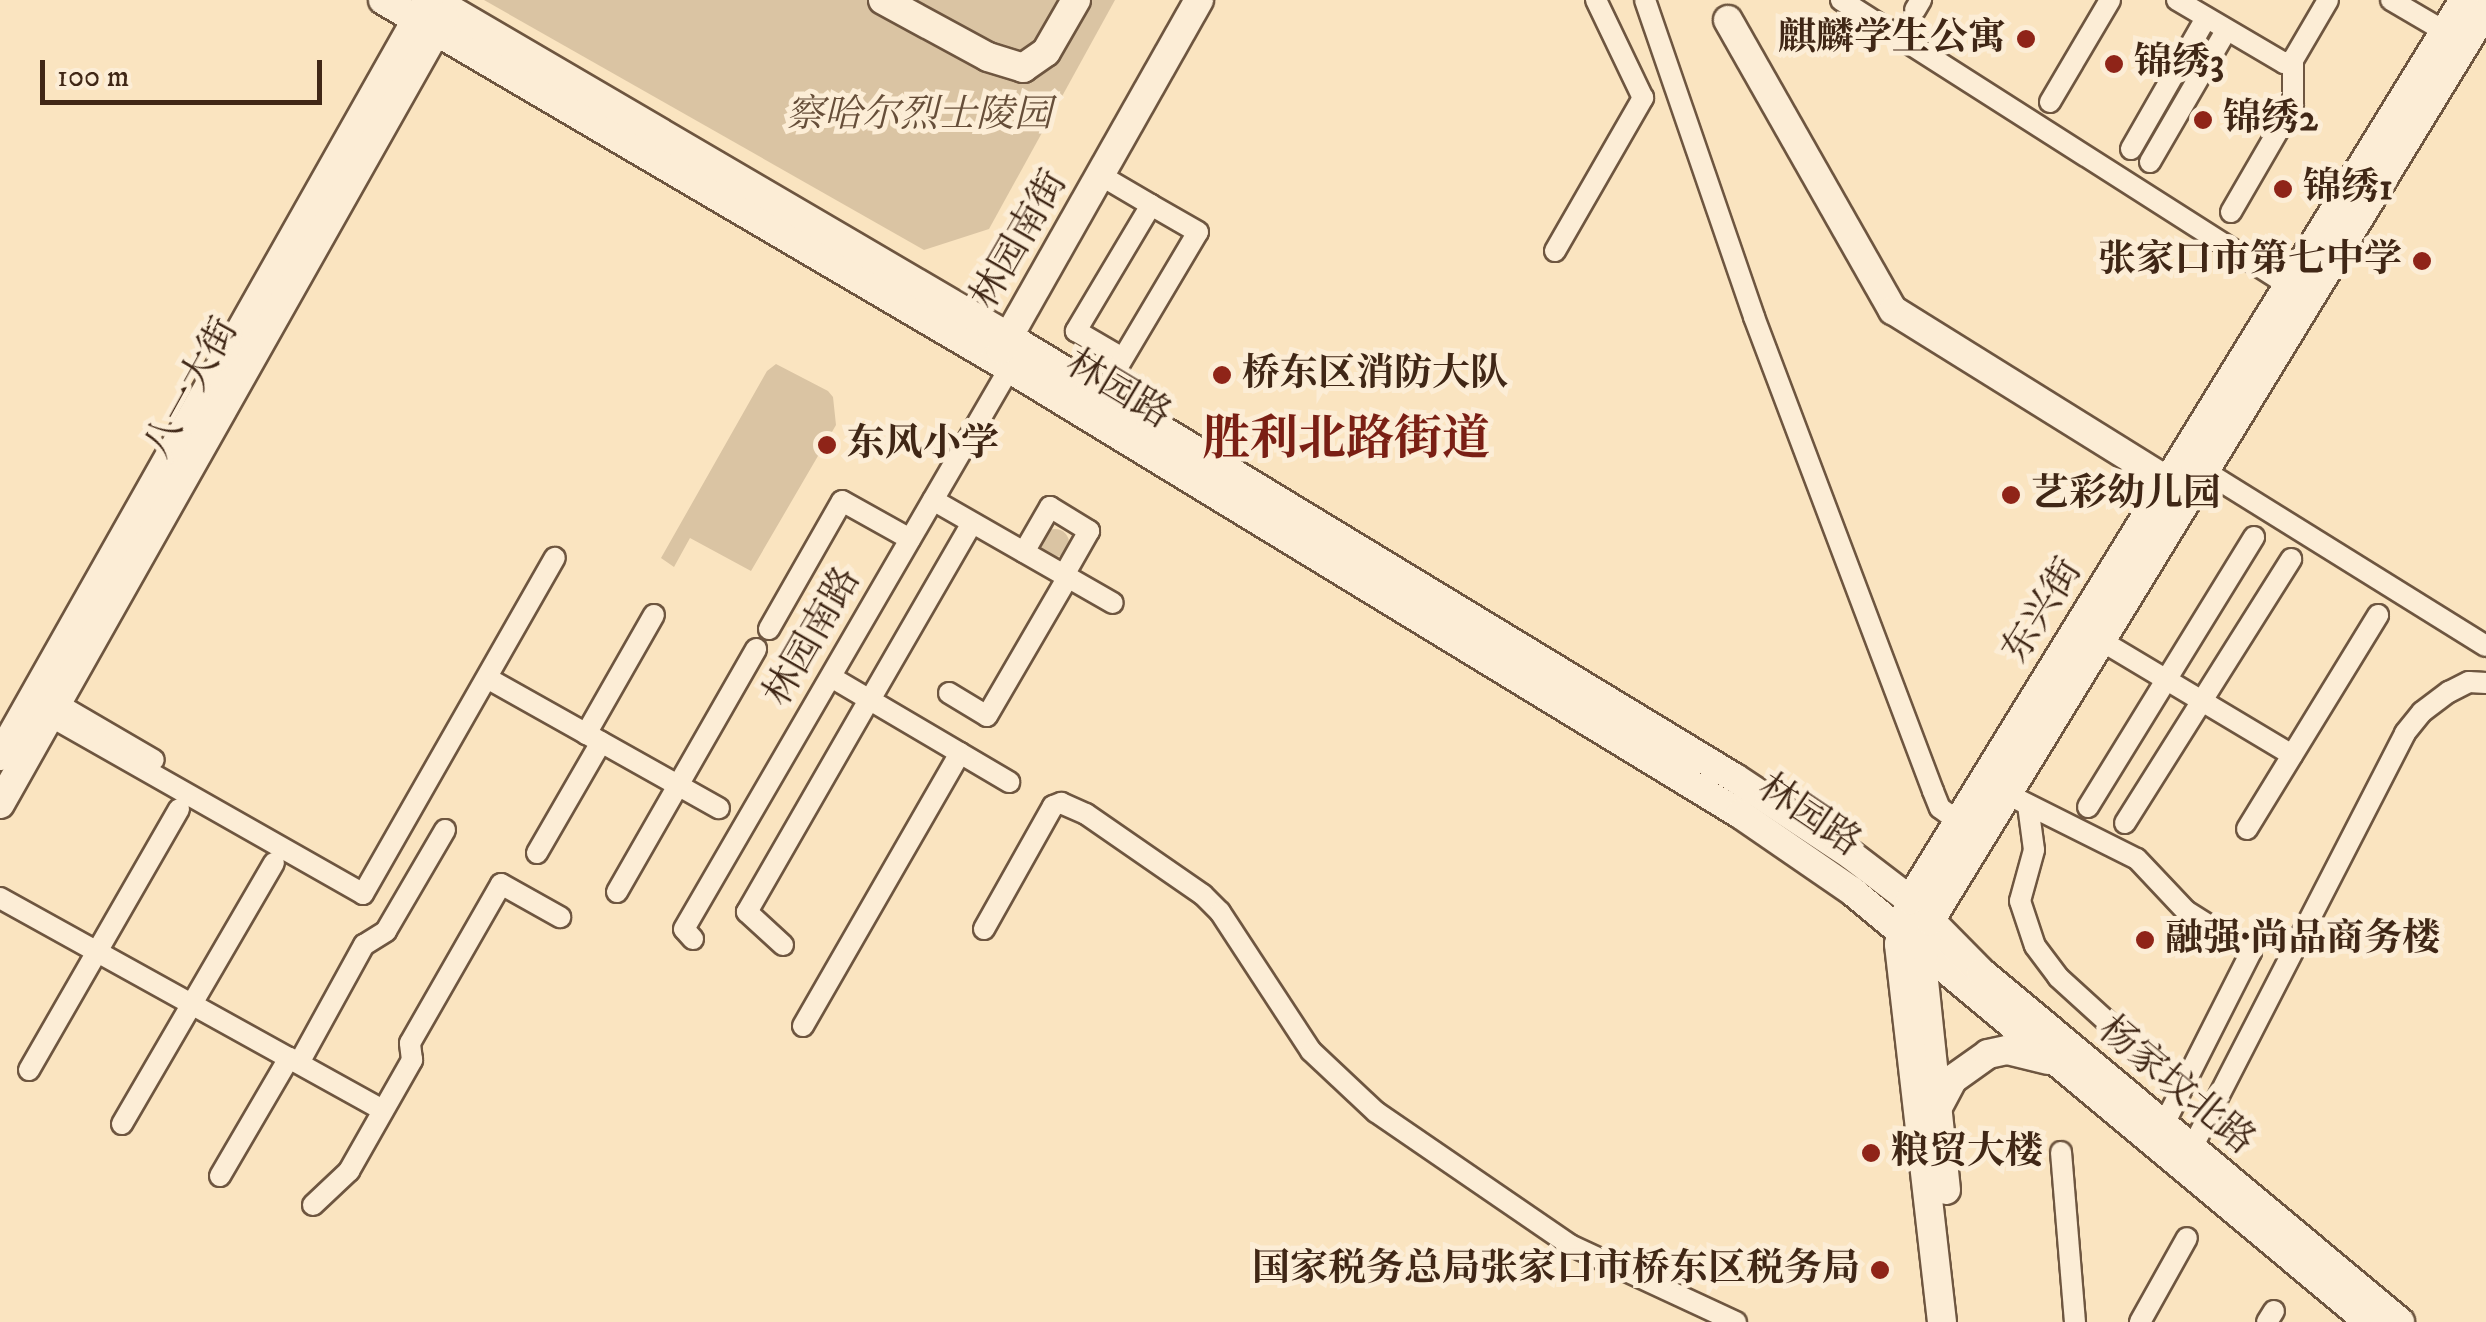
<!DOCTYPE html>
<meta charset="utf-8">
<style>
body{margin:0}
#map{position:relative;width:2486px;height:1322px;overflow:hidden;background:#fae4c0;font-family:"IM FELL DW Pica","Noto Serif SC",serif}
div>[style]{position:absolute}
.green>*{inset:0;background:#dac4a3}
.round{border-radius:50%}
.roads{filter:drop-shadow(2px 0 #6e5640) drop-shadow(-2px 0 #6e5640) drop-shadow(0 2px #6e5640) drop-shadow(0 -2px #6e5640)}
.street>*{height:20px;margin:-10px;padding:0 10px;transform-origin:10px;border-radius:10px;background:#fcedd6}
.secondary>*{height:28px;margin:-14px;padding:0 14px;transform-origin:14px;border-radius:14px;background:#fcedd6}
.dots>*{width:28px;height:28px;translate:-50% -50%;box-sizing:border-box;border:5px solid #fcedd6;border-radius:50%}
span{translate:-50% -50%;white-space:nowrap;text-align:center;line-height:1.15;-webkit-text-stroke:10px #fcedd6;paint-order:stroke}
.poi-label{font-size:38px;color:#402716;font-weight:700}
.right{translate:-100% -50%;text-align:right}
.left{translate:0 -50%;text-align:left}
.park-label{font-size:38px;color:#664e39;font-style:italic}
.street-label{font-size:38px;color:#402716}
.district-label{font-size:48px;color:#7a1f14;font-weight:700}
.scale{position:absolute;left:40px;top:60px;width:282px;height:45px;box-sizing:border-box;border:5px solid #402716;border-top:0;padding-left:12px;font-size:30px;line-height:35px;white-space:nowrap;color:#402716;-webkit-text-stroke:8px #fcedd6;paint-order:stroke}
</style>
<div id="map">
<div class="green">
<div style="clip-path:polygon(484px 0,1115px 0,989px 229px,924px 250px)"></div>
<div style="clip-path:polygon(776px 364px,828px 391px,833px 397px,836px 425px,751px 571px,690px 538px,674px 567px,661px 558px,767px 371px)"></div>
<div class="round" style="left:1041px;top:529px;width:28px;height:28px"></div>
</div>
<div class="roads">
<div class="street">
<div style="left:1645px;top:0;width:335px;rotate:71deg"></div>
<div style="left:1754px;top:317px;width:507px;rotate:69.31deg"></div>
<div style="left:1933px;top:791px;width:18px;rotate:68deg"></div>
<div style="left:1940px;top:808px;width:22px;rotate:36deg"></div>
<div style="left:1841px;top:0;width:543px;rotate:32.52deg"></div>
<div style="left:2177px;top:0;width:124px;rotate:30.5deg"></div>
<div style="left:2284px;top:63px;width:9px;rotate:-18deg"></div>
<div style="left:2293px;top:60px;width:69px;rotate:-59.7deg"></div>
<div style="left:2391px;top:0;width:61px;rotate:30.3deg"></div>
<div style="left:1915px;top:10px;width:12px;rotate:-59deg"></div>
<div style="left:2050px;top:102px;width:118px;rotate:-59.5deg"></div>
<div style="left:2131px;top:149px;width:151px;rotate:-60.2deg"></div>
<div style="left:2150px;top:162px;width:151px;rotate:-59.9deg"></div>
<div style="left:1100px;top:175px;width:59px;rotate:30.5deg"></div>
<div style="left:1151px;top:205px;width:147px;rotate:120.8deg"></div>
<div style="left:1076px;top:331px;width:44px;rotate:30.1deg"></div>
<div style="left:2231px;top:212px;width:124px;rotate:-59.9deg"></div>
<div style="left:2293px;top:105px;width:45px;rotate:-90deg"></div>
<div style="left:1555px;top:251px;width:177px;rotate:-60.1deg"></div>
<div style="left:1643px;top:98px;width:109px;rotate:-115.6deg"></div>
<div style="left:1141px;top:391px;width:32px;rotate:-150deg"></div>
<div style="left:1113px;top:375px;width:166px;rotate:-59.3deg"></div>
<div style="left:1198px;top:232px;width:54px;rotate:-150.1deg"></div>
<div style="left:2203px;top:470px;width:333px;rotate:31.9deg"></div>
<div style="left:933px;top:500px;width:207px;rotate:29.8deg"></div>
<div style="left:1024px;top:552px;width:52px;rotate:-60deg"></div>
<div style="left:1050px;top:507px;width:46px;rotate:31.6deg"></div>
<div style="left:1089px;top:531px;width:51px;rotate:119.6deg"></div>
<div style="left:769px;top:629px;width:147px;rotate:-60.3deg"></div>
<div style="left:842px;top:501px;width:78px;rotate:29.2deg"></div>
<div style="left:2100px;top:640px;width:224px;rotate:30.9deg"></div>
<div style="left:831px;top:677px;width:207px;rotate:30.5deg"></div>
<div style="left:487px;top:678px;width:266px;rotate:29.3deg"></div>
<div style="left:875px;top:691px;width:194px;rotate:-60deg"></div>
<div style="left:949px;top:693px;width:44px;rotate:31.2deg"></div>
<div style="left:987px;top:716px;width:161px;rotate:-59.8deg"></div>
<div style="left:56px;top:703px;width:113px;rotate:30.2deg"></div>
<div style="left:50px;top:716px;width:360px;rotate:29.6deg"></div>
<div style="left:363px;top:894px;width:387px;rotate:-60.3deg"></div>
<div style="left:586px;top:734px;width:137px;rotate:-60.3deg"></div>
<div style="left:2007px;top:794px;width:145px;rotate:26.6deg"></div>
<div style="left:2137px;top:859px;width:71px;rotate:46.7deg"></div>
<div style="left:2186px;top:911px;width:77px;rotate:32.2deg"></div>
<div style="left:2251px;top:952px;width:193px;rotate:116.8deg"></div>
<div style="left:2028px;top:805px;width:45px;rotate:82.4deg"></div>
<div style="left:2034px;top:850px;width:53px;rotate:105.4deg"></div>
<div style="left:2020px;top:901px;width:47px;rotate:71.6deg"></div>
<div style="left:2035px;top:946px;width:39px;rotate:53deg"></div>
<div style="left:2058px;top:977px;width:166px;rotate:42.3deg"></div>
<div style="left:2088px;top:807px;width:317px;rotate:-58.4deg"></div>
<div style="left:2125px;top:823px;width:312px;rotate:-57.8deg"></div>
<div style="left:2247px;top:829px;width:251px;rotate:-58.5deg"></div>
<div style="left:537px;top:853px;width:128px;rotate:-60deg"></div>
<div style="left:617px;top:892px;width:280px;rotate:-60.2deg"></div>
<div style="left:0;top:898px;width:438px;rotate:29deg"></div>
<div style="left:984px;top:929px;width:141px;rotate:-60.7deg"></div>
<div style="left:1053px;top:806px;width:9px;rotate:-21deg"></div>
<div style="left:1061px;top:803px;width:27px;rotate:24deg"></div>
<div style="left:1086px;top:814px;width:142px;rotate:34.7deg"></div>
<div style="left:1203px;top:895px;width:24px;rotate:45deg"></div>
<div style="left:1220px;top:912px;width:166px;rotate:56.8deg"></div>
<div style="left:1311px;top:1051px;width:89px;rotate:43.2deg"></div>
<div style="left:1376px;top:1112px;width:235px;rotate:34.4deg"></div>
<div style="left:1570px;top:1245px;width:183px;rotate:24.9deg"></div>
<div style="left:693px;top:939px;width:13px;rotate:-132deg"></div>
<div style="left:684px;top:929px;width:647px;rotate:-59.87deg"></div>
<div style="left:783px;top:945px;width:49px;rotate:-137.5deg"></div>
<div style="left:747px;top:912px;width:245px;rotate:-60.1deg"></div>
<div style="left:803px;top:1026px;width:315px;rotate:-60.1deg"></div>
<div style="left:299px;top:1063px;width:135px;rotate:-61.2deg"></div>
<div style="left:364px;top:945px;width:26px;rotate:-32deg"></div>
<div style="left:386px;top:931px;width:117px;rotate:-59.7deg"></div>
<div style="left:29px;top:1070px;width:301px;rotate:-60.1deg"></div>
<div style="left:122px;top:1124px;width:302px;rotate:-59.8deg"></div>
<div style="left:2192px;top:1148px;width:466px;rotate:-62.8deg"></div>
<div style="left:2405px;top:733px;width:27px;rotate:-51deg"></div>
<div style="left:2422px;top:712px;width:34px;rotate:-37deg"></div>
<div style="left:2449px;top:692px;width:22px;rotate:-27deg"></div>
<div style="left:2469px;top:682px;width:17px;rotate:3deg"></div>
<div style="left:2061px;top:1152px;width:171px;rotate:85.3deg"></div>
<div style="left:220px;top:1176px;width:137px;rotate:-59.7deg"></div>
<div style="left:313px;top:1205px;width:50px;rotate:-43.4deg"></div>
<div style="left:349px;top:1171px;width:128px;rotate:-60.4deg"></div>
<div style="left:412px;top:1060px;width:17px;rotate:-97deg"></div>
<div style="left:410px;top:1043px;width:183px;rotate:-60.2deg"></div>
<div style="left:501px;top:884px;width:68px;rotate:29.2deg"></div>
<div style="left:2140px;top:1322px;width:96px;rotate:-60.8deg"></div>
<div style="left:2267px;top:1322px;width:13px;rotate:-58deg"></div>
</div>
<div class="secondary">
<div style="left:383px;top:0;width:709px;rotate:30.44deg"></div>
<div style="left:994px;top:359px;width:874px;rotate:31.38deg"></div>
<div style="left:1740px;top:814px;width:136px;rotate:34.5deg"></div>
<div style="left:1852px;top:891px;width:673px;rotate:39.82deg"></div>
<div style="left:434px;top:0;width:666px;rotate:30.37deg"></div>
<div style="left:1009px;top:337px;width:849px;rotate:31.28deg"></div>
<div style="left:1735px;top:778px;width:139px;rotate:33.6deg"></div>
<div style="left:1851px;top:855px;width:74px;rotate:37.3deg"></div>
<div style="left:1910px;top:900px;width:101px;rotate:45.4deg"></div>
<div style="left:1981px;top:972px;width:546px;rotate:39.87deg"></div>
<div style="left:883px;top:0;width:119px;rotate:28.5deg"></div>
<div style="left:988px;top:57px;width:37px;rotate:17deg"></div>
<div style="left:1023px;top:68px;width:28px;rotate:-35deg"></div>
<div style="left:1046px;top:52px;width:60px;rotate:-60deg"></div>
<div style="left:1728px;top:20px;width:334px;rotate:60.4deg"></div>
<div style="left:1893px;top:310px;width:339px;rotate:31.9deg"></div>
<div style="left:1001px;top:350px;width:402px;rotate:-60.5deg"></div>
<div style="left:0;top:756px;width:862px;rotate:-60.52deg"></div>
<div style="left:0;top:804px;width:904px;rotate:-60.57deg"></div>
<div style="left:1937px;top:1109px;width:34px;rotate:-62deg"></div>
<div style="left:1953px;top:1079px;width:43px;rotate:-35.5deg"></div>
<div style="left:1988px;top:1054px;width:19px;rotate:-12deg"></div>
<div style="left:2007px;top:1050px;width:42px;rotate:13.7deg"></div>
<div style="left:1946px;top:1190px;width:228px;rotate:-96deg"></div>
<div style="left:1922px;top:963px;width:43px;rotate:-79.2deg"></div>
<div style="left:1930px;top:921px;width:1067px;rotate:-58.6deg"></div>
<div style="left:1942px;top:1322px;width:380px;rotate:-96.5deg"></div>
<div style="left:1899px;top:944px;width:45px;rotate:-76deg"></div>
<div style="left:1910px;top:900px;width:1057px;rotate:-58.39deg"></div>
</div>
</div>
<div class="dots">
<div style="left:2026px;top:39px;background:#8f2418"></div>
<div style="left:2114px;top:64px;background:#8f2418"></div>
<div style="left:2203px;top:120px;background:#8f2418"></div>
<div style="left:2283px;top:189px;background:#8f2418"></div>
<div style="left:2422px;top:261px;background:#8f2418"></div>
<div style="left:1222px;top:375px;background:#8f2418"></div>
<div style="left:827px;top:445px;background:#8f2418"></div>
<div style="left:2011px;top:495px;background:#8f2418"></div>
<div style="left:2145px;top:940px;background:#8f2418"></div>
<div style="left:1871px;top:1153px;background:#8f2418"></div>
<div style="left:1880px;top:1270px;background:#8f2418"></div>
</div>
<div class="poi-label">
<span class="right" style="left:2006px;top:39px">麒麟学生公寓</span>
<span class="left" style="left:2134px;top:64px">锦绣3</span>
<span class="left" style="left:2223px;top:120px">锦绣2</span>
<span class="left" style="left:2303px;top:189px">锦绣1</span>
<span class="right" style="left:2402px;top:261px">张家口市第七中学</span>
<span class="left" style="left:1242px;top:375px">桥东区消防大队</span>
<span class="left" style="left:847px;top:445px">东风小学</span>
<span class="left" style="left:2031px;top:495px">艺彩幼儿园</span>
<span class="left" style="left:2165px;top:940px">融强·尚品商务楼</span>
<span class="left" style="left:1891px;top:1153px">粮贸大楼</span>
<span class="right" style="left:1860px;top:1270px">国家税务总局张家口市桥东区税务局</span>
</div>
<div class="park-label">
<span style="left:919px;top:116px">察哈尔烈士陵园</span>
</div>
<div class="street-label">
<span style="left:1020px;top:240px;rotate:-60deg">林园南街</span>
<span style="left:192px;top:388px;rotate:-61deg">八一大街</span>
<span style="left:1118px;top:390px;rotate:31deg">林园路</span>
<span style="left:2043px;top:611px;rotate:-58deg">东兴街</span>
<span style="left:813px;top:637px;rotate:-60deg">林园南路</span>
<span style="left:1809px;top:816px;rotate:34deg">林园路</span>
<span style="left:2176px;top:1086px;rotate:40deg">杨家坟北路</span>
</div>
<div class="district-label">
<span style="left:1346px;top:441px">胜利北路街道</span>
</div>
<div class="scale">100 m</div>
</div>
